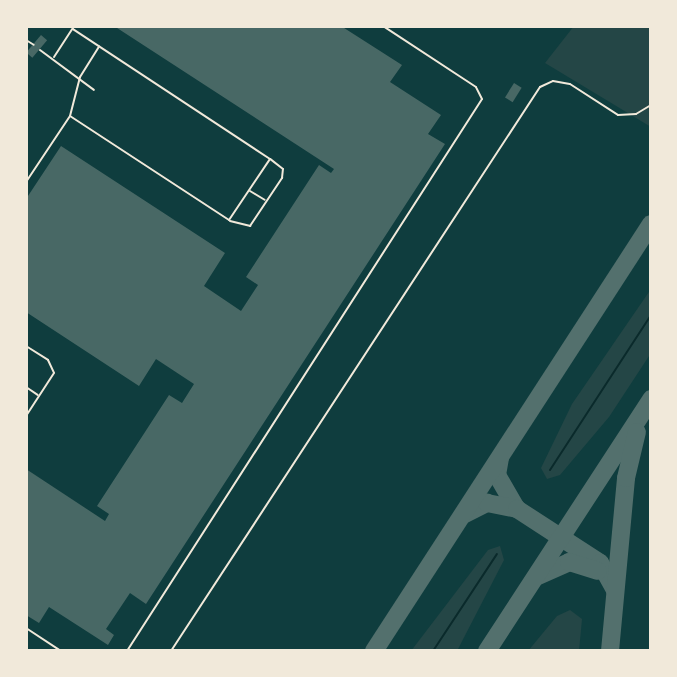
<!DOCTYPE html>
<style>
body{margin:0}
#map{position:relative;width:677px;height:677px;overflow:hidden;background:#0f3d3e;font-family:Inter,sans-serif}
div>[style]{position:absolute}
.green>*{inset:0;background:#244646}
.stream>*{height:2px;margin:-1px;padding:0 1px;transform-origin:1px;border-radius:1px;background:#0a2a2b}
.taxiway>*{height:18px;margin:-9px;padding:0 9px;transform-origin:9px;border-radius:9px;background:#53706d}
.building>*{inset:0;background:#486865;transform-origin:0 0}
.service>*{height:2px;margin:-1px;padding:0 1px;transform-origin:1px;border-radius:1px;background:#f1e9da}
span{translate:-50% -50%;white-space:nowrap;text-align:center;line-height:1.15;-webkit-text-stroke:8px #f1e9da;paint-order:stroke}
.frame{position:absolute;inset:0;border:28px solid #f1e9da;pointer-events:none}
</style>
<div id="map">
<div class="green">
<div style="clip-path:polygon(574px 26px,651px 26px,651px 127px,545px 63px)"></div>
<div style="clip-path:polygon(651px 289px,651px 353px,609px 417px,560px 475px,547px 479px,541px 468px,572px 404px)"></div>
<div style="clip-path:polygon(500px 546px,504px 560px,457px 651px,411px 651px,488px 550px)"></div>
<div style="clip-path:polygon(570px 610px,582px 619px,579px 651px,528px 651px,557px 616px)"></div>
</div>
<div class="stream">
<div style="left:550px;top:470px;width:185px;rotate:-56.9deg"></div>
<div style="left:433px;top:651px;width:116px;rotate:-56.6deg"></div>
</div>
<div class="taxiway">
<div style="left:500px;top:458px;width:17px;rotate:100deg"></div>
<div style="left:497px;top:475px;width:39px;rotate:60deg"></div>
<div style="left:465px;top:514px;width:25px;rotate:-27deg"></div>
<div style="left:487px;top:503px;width:31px;rotate:11deg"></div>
<div style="left:517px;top:509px;width:99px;rotate:33deg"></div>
<div style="left:600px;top:563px;width:31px;rotate:61deg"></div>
<div style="left:538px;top:576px;width:34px;rotate:-24deg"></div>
<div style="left:569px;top:562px;width:30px;rotate:17deg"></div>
<div style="left:374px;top:651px;width:509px;rotate:-57.03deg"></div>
<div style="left:487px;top:651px;width:301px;rotate:-56.9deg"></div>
<div style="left:610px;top:651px;width:174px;rotate:-84.7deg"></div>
<div style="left:626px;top:478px;width:47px;rotate:-76.6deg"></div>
</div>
<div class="building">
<div style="clip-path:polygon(114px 26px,341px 26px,402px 65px,390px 82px,441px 115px,428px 134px,445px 144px,146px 604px,130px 593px,106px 629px,114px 635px,108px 645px,49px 607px,39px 623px,26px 615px,26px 469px,105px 521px,109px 514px,97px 506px,169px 395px,182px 403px,194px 384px,156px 359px,139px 386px,26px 312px,26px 199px,61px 146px,225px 253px,204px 286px,241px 311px,258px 285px,246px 277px,319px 165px,331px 173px,334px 169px)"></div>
<div style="left:41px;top:35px;width:8px;height:23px;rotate:40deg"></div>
<div style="left:514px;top:83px;width:9px;height:17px;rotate:32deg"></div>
</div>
<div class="service">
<div style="left:26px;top:40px;width:9px;rotate:32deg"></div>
<div style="left:40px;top:50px;width:67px;rotate:36.5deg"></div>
<div style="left:54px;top:57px;width:37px;rotate:-57deg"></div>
<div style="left:70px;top:116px;width:190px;rotate:33.2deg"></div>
<div style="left:229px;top:220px;width:73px;rotate:-56.1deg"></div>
<div style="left:270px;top:159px;width:236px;rotate:-146.6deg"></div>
<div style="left:26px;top:182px;width:79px;rotate:-56.3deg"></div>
<div style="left:70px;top:116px;width:40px;rotate:-75.6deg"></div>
<div style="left:80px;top:77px;width:36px;rotate:-58deg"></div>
<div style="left:250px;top:191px;width:17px;rotate:31deg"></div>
<div style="left:230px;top:221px;width:21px;rotate:14deg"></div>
<div style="left:250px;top:226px;width:58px;rotate:-56.3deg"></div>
<div style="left:282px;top:178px;width:9px;rotate:-84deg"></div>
<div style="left:283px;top:169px;width:16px;rotate:-142deg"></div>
<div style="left:26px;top:346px;width:26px;rotate:32deg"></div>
<div style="left:48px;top:360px;width:14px;rotate:65deg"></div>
<div style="left:54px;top:373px;width:51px;rotate:123.1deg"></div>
<div style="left:26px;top:387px;width:14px;rotate:34deg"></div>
<div style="left:26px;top:628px;width:42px;rotate:33.3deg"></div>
<div style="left:127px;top:651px;width:656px;rotate:-57.25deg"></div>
<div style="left:482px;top:99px;width:13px;rotate:-117deg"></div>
<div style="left:476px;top:87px;width:111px;rotate:-146.7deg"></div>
<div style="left:171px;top:651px;width:674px;rotate:-56.81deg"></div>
<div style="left:540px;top:87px;width:14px;rotate:-25deg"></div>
<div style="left:553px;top:81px;width:17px;rotate:10deg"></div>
<div style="left:570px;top:84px;width:57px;rotate:32.9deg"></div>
<div style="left:618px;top:115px;width:18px;rotate:-3deg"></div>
<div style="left:636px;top:114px;width:17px;rotate:-31deg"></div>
</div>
<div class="frame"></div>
</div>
